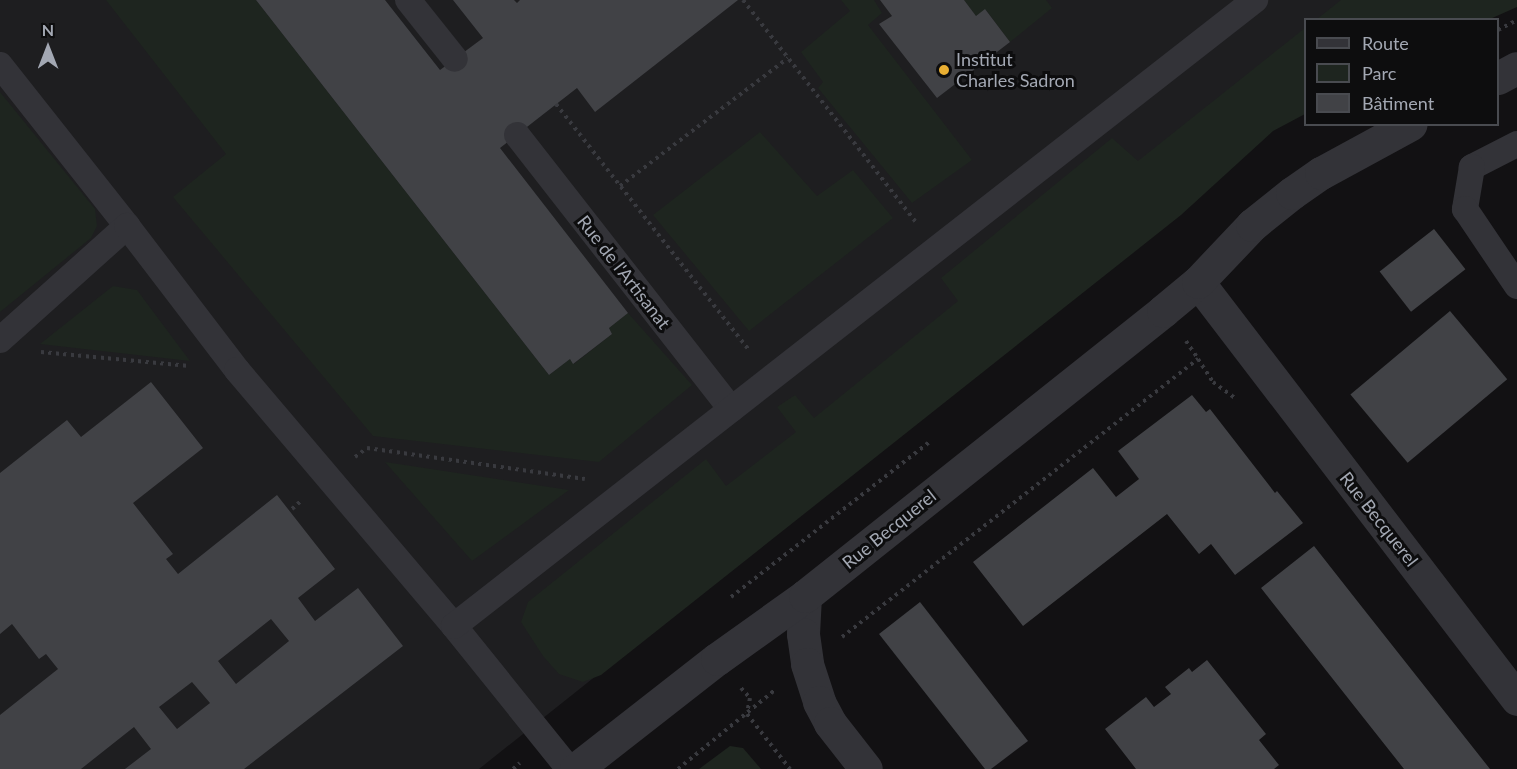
<!DOCTYPE html>
<meta charset="utf-8">
<style>
body{margin:0}
#map{position:relative;width:1517px;height:769px;overflow:hidden;background:#121113;font-family:Lato,sans-serif}
div>[style]{position:absolute}
.built>*{inset:0;background:#1e1e20}
.green>*{inset:0;background:#1e251f}
.building>*{inset:0;background:#414246;transform-origin:0 0}
.path>*{height:4px;margin-top:-2px;transform-origin:0;background:repeating-linear-gradient(90deg,#393a3f 0 3px,transparent 0 7.5px)}
.service>*{height:26px;margin:-13px;padding:0 13px;transform-origin:13px;border-radius:13px;background:#333338}
.minor>*{height:33px;margin:-16.5px;padding:0 16.5px;transform-origin:16.5px;border-radius:16.5px;background:#333338}
.dots>*{width:16px;height:16px;translate:-50% -50%;box-sizing:border-box;border:3px solid #0d0d0e;border-radius:50%}
span{translate:-50% -50%;white-space:nowrap;text-align:center;line-height:1.15;-webkit-text-stroke:6px #0d0d0e;paint-order:stroke}
.poi-label{font-size:18px;color:#a3a8b3}
.left{translate:0 -50%;text-align:left}
.street-label{font-size:18px;color:#a3a8b3}
.legend{position:absolute;left:1304px;top:18px;width:195px;height:108px;box-sizing:border-box;background:#0d0d0e;border:2px solid #494b50;margin:0;padding:8px 10px;list-style:none;font-size:18px;color:#a3a8b3}
.legend li{display:flex;align-items:center;gap:12px;height:30px}
.legend b{width:30px;border:2px solid #494b50}
.north{position:absolute;left:18px;top:18px;width:60px;height:60px;-webkit-text-stroke:4px #0d0d0e;paint-order:stroke;rotate:0deg;font-size:16px;font-weight:700;line-height:24px;text-align:center;color:#a3a8b3}
.north::after{content:'';display:block;margin:auto;width:21px;height:27px;background:#a3a8b3;clip-path:polygon(50% 0,100% 100%,50% 72%,0 100%)}
</style>
<div id="map">
<div class="built">
<div style="clip-path:polygon(0 0,1517px 0,1478px 19px,1306px 20px,1305px 103px,1122px 257px,479px 769px,0 769px)"></div>
</div>
<div class="green">
<div style="clip-path:polygon(106px 0,256px 0,549px 375px,570px 359px,574px 364px,612px 334px,609px 328px,628px 313px,692px 385px,599px 462px,373px 436px,173px 197px,226px 154px)"></div>
<div style="clip-path:polygon(841px 0,874px 0,882px 13px,868px 25px,972px 160px,912px 203px,818px 88px,823px 82px,801px 52px,850px 11px)"></div>
<div style="clip-path:polygon(964px 0,1046px 0,1052px 8px,1010px 42px,986px 10px,976px 16px)"></div>
<div style="clip-path:polygon(1341px 0,1517px 0,1517px 7px,1490px 19px,1317px 19px)"></div>
<div style="clip-path:polygon(1305px 28px,1305px 114px,1273px 131px,1181px 215px,601px 675px,583px 682px,559px 674px,543px 656px,521px 622px,528px 602px,706px 459px,726px 486px,796px 432px,777px 407px,795px 395px,814px 418px,958px 301px,941px 278px,1112px 138px,1138px 161px)"></div>
<div style="clip-path:polygon(0 92px,95px 209px,97px 226px,91px 238px,0 312px)"></div>
<div style="clip-path:polygon(760px 132px,817px 196px,853px 170px,893px 218px,749px 331px,653px 215px)"></div>
<div style="clip-path:polygon(113px 286px,137px 290px,190px 361px,40px 344px)"></div>
<div style="clip-path:polygon(385px 462px,569px 490px,472px 561px)"></div>
<div style="clip-path:polygon(730px 746px,743px 748px,761px 769px,699px 769px)"></div>
</div>
<div class="building">
<div style="clip-path:polygon(256px 0,385px 0,440px 70px,483px 38px,453px 0,514px 0,517px 3px,520px 0,738px 0,595px 112px,577px 88px,500px 148px,628px 313px,609px 328px,612px 334px,573px 364px,570px 359px,549px 375px)"></div>
<div style="clip-path:polygon(880px 0,964px 0,976px 16px,985px 9px,1010px 42px,937px 98px,879px 24px,892px 16px)"></div>
<div style="left:1434px;top:229px;width:51px;height:69px;rotate:52deg"></div>
<div style="left:1450px;top:311px;width:89px;height:130px;rotate:50deg"></div>
<div style="clip-path:polygon(evenodd,151px 382px,203px 448px,133px 503px,173px 554px,166px 559px,178px 574px,277px 495px,335px 569px,298px 598px,315px 621px,358px 588px,403px 646px,244px 769px,125px 769px,151px 749px,134px 727px,81px 769px,0 769px,0 715px,58px 669px,46px 654px,39px 659px,12px 624px,0 634px,0 473px,67px 420px,81px 437px,151px 382px,271px 619px,289px 641px,236px 684px,218px 661px,271px 619px,151px 382px,192px 682px,210px 703px,177px 729px,159px 707px,192px 682px)"></div>
<div style="clip-path:polygon(1192px 395px,1206px 412px,1210px 409px,1275px 493px,1277px 491px,1303px 523px,1235px 575px,1211px 544px,1199px 554px,1167px 514px,1023px 626px,973px 562px,1093px 468px,1116px 497px,1139px 479px,1118px 451px)"></div>
<div style="clip-path:polygon(1314px 546px,1358px 602px,1490px 769px,1404px 769px,1261px 588px)"></div>
<div style="clip-path:polygon(920px 602px,1028px 741px,991px 769px,985px 769px,879px 634px)"></div>
<div style="clip-path:polygon(1207px 660px,1266px 734px,1259px 740px,1279px 765px,1274px 769px,1136px 769px,1105px 729px,1146px 697px,1154px 707px,1171px 694px,1165px 687px,1189px 668px,1192px 672px)"></div>
</div>
<div class="path">
<div style="left:743px;top:0;width:281px;rotate:52.1deg"></div>
<div style="left:1498px;top:30px;width:21px;rotate:-28deg"></div>
<div style="left:556px;top:104px;width:313px;rotate:51.9deg"></div>
<div style="left:620px;top:186px;width:211px;rotate:-37.3deg"></div>
<div style="left:1186px;top:341px;width:22px;rotate:56deg"></div>
<div style="left:41px;top:352px;width:149px;rotate:5.4deg"></div>
<div style="left:355px;top:457px;width:15px;rotate:-37deg"></div>
<div style="left:367px;top:448px;width:220px;rotate:8.1deg"></div>
<div style="left:292px;top:509px;width:13px;rotate:-42deg"></div>
<div style="left:731px;top:597px;width:254px;rotate:-38deg"></div>
<div style="left:842px;top:637px;width:452px;rotate:-38deg"></div>
<div style="left:1198px;top:359px;width:27px;rotate:57deg"></div>
<div style="left:1213px;top:382px;width:26px;rotate:36deg"></div>
<div style="left:741px;top:688px;width:13px;rotate:48deg"></div>
<div style="left:750px;top:698px;width:15px;rotate:101deg"></div>
<div style="left:747px;top:714px;width:70px;rotate:52deg"></div>
<div style="left:513px;top:769px;width:9px;rotate:-41deg"></div>
<div style="left:678px;top:769px;width:125px;rotate:-39.2deg"></div>
</div>
<div class="service">
<div style="left:408px;top:0;width:75px;rotate:51.5deg"></div>
<div style="left:0;top:65px;width:205px;rotate:51.7deg"></div>
<div style="left:517px;top:135px;width:348px;rotate:52deg"></div>
<div style="left:1517px;top:144px;width:51px;rotate:152.9deg"></div>
<div style="left:1472px;top:167px;width:43px;rotate:99.5deg"></div>
<div style="left:1465px;top:209px;width:93px;rotate:56deg"></div>
<div style="left:0;top:340px;width:171px;rotate:-41.9deg"></div>
<div style="left:127px;top:226px;width:181px;rotate:52.6deg"></div>
<div style="left:237px;top:370px;width:336px;rotate:49.7deg"></div>
<div style="left:569px;top:769px;width:184px;rotate:-128.8deg"></div>
<div style="left:454px;top:626px;width:1017px;rotate:-38.01deg"></div>
</div>
<div class="minor">
<div style="left:1498px;top:78px;width:21px;rotate:-28deg"></div>
<div style="left:1198px;top:282px;width:525px;rotate:52.58deg"></div>
<div style="left:805px;top:596px;width:38px;rotate:93deg"></div>
<div style="left:803px;top:634px;width:30px;rotate:82deg"></div>
<div style="left:807px;top:664px;width:40px;rotate:72deg"></div>
<div style="left:819px;top:702px;width:24px;rotate:62deg"></div>
<div style="left:830px;top:723px;width:58px;rotate:52deg"></div>
<div style="left:576px;top:769px;width:179px;rotate:-38deg"></div>
<div style="left:717px;top:659px;width:108px;rotate:-35.6deg"></div>
<div style="left:805px;top:596px;width:458px;rotate:-38.5deg"></div>
<div style="left:1163px;top:311px;width:45px;rotate:-39.6deg"></div>
<div style="left:1198px;top:282px;width:79px;rotate:-46.5deg"></div>
<div style="left:1252px;top:225px;width:51px;rotate:-38.7deg"></div>
<div style="left:1292px;top:193px;width:35px;rotate:-35deg"></div>
<div style="left:1321px;top:173px;width:102px;rotate:-28.6deg"></div>
</div>
<div class="dots">
<div style="left:944px;top:70px;background:#e9af33"></div>
</div>
<div class="poi-label">
<span class="left" style="left:956px;top:70px">Institut<br>Charles Sadron</span>
</div>
<div class="street-label">
<span style="left:624px;top:272px;rotate:52deg">Rue de l'Artisanat</span>
<span style="left:1379px;top:519px;rotate:52deg">Rue Becquerel</span>
<span style="left:889px;top:529px;rotate:-39deg">Rue Becquerel</span>
</div>
<ul class="legend">
<li><b style="height:8px;background:#333338"></b>Route</li>
<li><b style="height:16px;background:#1e251f"></b>Parc</li>
<li><b style="height:16px;background:#414246"></b>Bâtiment</li>
</ul>
<div class="north">N</div>
</div>
